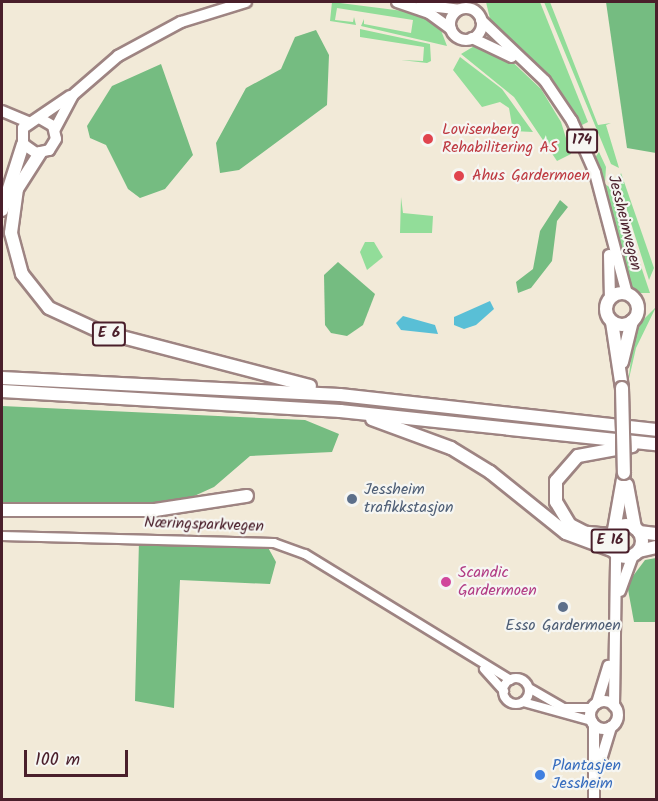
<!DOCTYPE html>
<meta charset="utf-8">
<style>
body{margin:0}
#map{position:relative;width:658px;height:801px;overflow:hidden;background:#f2ead8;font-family:Kalam,sans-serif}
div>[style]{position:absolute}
.green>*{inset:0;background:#92dd99}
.forest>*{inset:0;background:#75bc81}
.water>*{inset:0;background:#59bfd6}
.roads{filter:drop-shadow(2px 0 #9e8482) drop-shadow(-2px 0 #9e8482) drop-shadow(0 2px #9e8482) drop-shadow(0 -2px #9e8482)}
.minor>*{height:8px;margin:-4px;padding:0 4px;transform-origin:4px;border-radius:4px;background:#fff}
.minor>.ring{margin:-4px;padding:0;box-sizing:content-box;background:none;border:8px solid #fff;border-radius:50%}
.major>*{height:10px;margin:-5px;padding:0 5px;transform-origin:5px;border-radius:5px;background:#fff}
.major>.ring{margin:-5px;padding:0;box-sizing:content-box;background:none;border:10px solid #fff;border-radius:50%}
.highway>*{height:12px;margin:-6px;padding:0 6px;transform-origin:6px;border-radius:6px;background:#fff}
.highway>.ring{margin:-6px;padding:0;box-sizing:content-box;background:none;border:12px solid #fff;border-radius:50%}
.bridges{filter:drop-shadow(2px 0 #9e8482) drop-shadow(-2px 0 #9e8482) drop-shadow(0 2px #9e8482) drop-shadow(0 -2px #9e8482)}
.highway-bridge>*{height:12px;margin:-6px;padding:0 6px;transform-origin:6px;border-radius:6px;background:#fff}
.dots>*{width:16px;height:16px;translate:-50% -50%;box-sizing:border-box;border:3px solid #f6f6f2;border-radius:50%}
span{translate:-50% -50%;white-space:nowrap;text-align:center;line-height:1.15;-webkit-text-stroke:4.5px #f6f6f2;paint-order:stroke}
.shield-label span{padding:2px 4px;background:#f6f6f2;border:2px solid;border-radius:4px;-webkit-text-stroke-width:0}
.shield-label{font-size:15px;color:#4a1f2b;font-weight:700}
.health-label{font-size:16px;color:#be3a42}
.left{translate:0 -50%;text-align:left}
.street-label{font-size:16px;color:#4a1f2b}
.service-label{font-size:16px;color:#4e5e75}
.hotel-label{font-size:16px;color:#b23c85}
.shop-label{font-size:16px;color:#366cbe}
.frame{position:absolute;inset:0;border:3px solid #4a1f2b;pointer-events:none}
.scale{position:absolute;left:24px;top:750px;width:104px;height:27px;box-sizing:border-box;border:3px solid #4a1f2b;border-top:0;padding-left:8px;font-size:18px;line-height:21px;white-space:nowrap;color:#4a1f2b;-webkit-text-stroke:4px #f6f6f2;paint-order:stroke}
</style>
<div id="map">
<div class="green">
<div style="clip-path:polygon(332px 2px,419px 13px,439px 25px,447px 46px,361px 26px,364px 19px,364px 24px,411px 33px,413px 20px,337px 8px,335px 20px,353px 22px,354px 17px,356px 25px,330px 21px)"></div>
<div style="clip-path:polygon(486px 2px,540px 2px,588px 122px,580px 126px,491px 23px)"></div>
<div style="clip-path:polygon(544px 2px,550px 2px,598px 125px,611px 123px,606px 125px,619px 168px,611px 164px)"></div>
<div style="clip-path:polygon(360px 29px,430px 44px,431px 61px,427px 63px,401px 60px,423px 61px,424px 47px,360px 37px)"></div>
<div style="clip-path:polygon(476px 45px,505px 55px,541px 89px,561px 122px,571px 154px,557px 161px,514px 97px,461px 54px)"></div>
<div style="clip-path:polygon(460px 57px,502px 89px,533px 132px,513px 131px,509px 108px,500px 102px,482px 107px,453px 70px)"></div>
<div style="clip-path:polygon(599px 152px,606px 167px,605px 184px,616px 192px,650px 293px,636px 293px,628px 285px,594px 159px)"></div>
<div style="clip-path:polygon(621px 173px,654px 268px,649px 280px,618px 182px)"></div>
<div style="clip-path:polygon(401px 197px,403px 213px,433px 216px,432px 233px,400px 233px)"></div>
<div style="clip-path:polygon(365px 242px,374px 242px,383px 257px,367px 270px,360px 252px)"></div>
<div style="clip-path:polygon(656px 307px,636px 348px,628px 383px,635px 328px)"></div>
</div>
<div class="forest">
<div style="clip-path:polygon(606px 2px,656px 2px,656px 153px,627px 148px)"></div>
<div style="clip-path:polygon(316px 30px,329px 55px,327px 105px,239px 170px,220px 173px,216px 143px,246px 88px,281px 69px,295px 37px)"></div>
<div style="clip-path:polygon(161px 64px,193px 155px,165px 189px,140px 198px,128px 189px,106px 145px,90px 138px,87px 126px,112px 86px)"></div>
<div style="clip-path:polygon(560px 200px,568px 207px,557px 221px,552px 261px,531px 288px,518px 293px,516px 282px,533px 269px,540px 231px)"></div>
<div style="clip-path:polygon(338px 262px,375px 294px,363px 325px,347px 336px,331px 333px,325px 325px,324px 275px)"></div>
<div style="clip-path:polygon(2px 406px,305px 420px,339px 434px,332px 452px,250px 456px,214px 487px,181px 502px,2px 505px)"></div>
<div style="clip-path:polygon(139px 540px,265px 542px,276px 562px,270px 584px,180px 580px,174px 708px,135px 701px)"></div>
<div style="clip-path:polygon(656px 558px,656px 622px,634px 622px,627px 584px,645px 560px)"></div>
</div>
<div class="water">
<div style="clip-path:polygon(490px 301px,494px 309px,476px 325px,464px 329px,454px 325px,454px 317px)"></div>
<div style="clip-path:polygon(403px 316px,435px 325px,438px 334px,401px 330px,396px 323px)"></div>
</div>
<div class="roads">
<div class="minor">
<div style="left:2px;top:536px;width:272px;rotate:1.5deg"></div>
<div style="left:274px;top:543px;width:33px;rotate:20deg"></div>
<div style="left:305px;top:554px;width:241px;rotate:31.5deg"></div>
<div style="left:484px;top:669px;width:30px;rotate:48deg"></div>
<div class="ring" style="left:503px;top:678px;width:18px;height:18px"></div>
<div style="left:529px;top:688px;width:39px;rotate:30deg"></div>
<div style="left:563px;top:708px;width:29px"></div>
<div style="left:523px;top:702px;width:72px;rotate:15.4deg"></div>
</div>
<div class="major">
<div style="left:397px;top:2px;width:34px;rotate:19deg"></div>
<div style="left:429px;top:13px;width:27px;rotate:36deg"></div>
<div style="left:421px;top:5px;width:38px;rotate:7deg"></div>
<div class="ring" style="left:450px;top:8px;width:22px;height:22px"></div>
<div style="left:481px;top:20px;width:88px;rotate:43.6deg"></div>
<div style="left:545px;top:81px;width:48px;rotate:56deg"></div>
<div style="left:572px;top:121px;width:57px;rotate:66.1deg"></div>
<div style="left:595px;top:173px;width:125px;rotate:75.2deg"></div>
<div style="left:472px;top:38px;width:44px;rotate:25.4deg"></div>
<div style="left:2px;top:111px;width:28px;rotate:23deg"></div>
<div style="left:41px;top:119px;width:14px;rotate:30deg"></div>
<div style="left:53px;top:126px;width:13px;rotate:77deg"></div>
<div style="left:56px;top:139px;width:13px;rotate:122deg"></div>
<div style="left:49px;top:150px;width:13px;rotate:167deg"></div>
<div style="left:36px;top:153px;width:16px;rotate:-145deg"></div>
<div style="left:23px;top:144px;width:16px;rotate:-90deg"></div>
<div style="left:23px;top:128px;width:57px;rotate:-34.2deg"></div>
<div style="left:55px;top:129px;width:38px;rotate:-62deg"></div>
<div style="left:73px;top:95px;width:60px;rotate:-40.9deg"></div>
<div style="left:118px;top:56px;width:72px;rotate:-28.4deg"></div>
<div style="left:181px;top:22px;width:68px;rotate:-17.1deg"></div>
<div style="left:609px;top:255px;width:44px;rotate:88.7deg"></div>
<div style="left:620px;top:591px;width:37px;rotate:-70deg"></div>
<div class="ring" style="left:590px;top:701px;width:18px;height:18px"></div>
<div style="left:597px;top:703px;width:39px;rotate:-73deg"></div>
<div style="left:614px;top:706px;width:152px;rotate:-89.2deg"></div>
<div style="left:600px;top:763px;width:38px;rotate:-73deg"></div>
<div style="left:594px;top:800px;width:75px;rotate:-90deg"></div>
</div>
<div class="highway">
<div style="left:40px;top:153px;width:43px;rotate:122.6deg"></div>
<div style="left:17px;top:189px;width:44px;rotate:97.8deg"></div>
<div style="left:11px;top:233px;width:42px;rotate:75deg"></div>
<div style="left:22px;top:274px;width:43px;rotate:51.5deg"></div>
<div style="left:49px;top:308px;width:55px;rotate:24.7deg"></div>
<div style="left:99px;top:331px;width:218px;rotate:14.6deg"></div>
<div style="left:2px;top:210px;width:69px;rotate:-72.3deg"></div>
<div class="ring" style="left:606px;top:293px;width:20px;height:20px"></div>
<div style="left:612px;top:322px;width:67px;rotate:81.4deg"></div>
<div style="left:622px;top:362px;width:42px;rotate:-76.3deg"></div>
<div style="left:2px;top:378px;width:338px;rotate:2.9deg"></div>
<div style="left:340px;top:395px;width:318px;rotate:6.3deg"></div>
<div style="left:2px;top:391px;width:339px;rotate:3.4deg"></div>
<div style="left:340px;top:411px;width:318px;rotate:6deg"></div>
<div style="left:372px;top:419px;width:84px;rotate:20.2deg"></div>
<div style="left:451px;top:448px;width:46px;rotate:31.6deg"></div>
<div style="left:490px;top:472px;width:97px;rotate:38.8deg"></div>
<div style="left:566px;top:533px;width:49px;rotate:20.3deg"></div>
<div style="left:627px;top:485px;width:44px;rotate:79.5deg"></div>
<div style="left:2px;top:510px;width:153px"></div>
<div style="left:155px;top:510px;width:93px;rotate:-8.7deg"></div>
<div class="ring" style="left:610px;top:525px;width:20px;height:20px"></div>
<div style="left:614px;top:530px;width:58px;rotate:-80deg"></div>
<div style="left:639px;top:532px;width:17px;rotate:7deg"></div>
<div style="left:611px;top:535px;width:25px;rotate:-175deg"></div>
<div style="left:586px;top:533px;width:18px;rotate:-153deg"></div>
<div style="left:570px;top:525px;width:27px;rotate:-121deg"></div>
<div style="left:556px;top:502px;width:21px;rotate:-90deg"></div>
<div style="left:556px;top:481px;width:33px;rotate:-49deg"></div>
<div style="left:578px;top:456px;width:55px;rotate:-10.5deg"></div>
<div style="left:639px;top:551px;width:17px;rotate:-13deg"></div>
</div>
</div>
<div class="bridges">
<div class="highway-bridge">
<div style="left:622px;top:388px;width:85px;rotate:88.7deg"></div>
</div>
</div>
<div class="dots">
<div style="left:428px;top:139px;background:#e0444e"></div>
<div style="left:459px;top:176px;background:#e0444e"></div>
<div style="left:352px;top:499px;background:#5c6f8a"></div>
<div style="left:446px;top:582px;background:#d1479c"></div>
<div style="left:563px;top:607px;background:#5c6f8a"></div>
<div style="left:540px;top:775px;background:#3f7fe0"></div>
</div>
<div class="shield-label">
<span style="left:582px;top:141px">174</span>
<span style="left:109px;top:334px">E 6</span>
<span style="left:610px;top:541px">E 16</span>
</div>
<div class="health-label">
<span class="left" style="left:442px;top:139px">Lovisenberg<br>Rehabilitering AS</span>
<span class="left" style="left:472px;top:176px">Ahus Gardermoen</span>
</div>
<div class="street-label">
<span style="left:624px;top:223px;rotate:76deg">Jessheimvegen</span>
<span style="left:204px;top:525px;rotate:2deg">Næringsparkvegen</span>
</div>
<div class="service-label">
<span class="left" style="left:364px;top:499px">Jessheim<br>trafikkstasjon</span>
<span style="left:563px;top:626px">Esso Gardermoen</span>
</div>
<div class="hotel-label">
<span class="left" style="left:458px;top:582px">Scandic<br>Gardermoen</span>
</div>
<div class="shop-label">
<span class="left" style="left:552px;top:775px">Plantasjen<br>Jessheim</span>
</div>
<div class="frame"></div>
<div class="scale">100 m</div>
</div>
